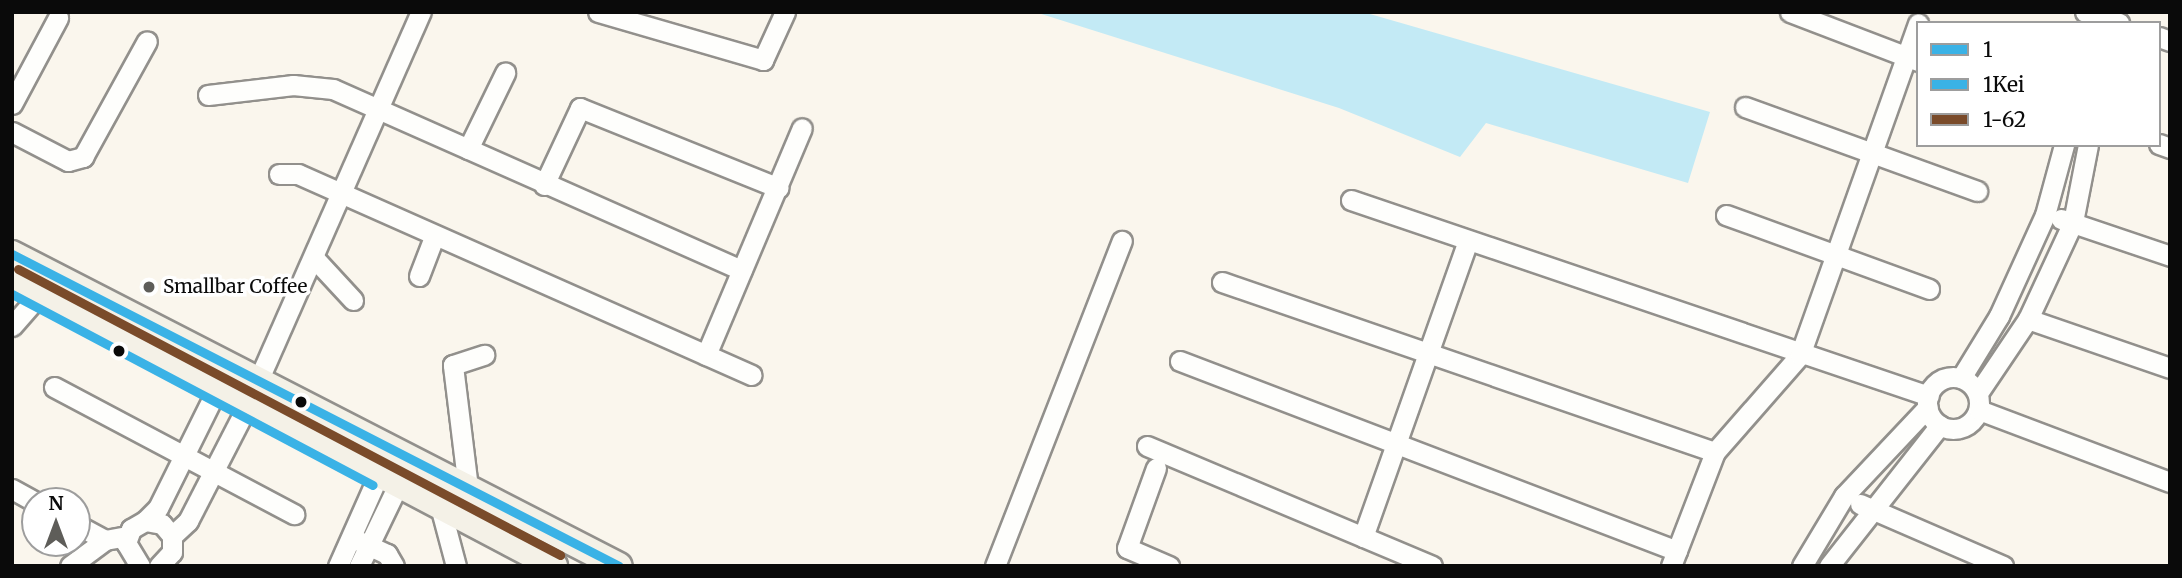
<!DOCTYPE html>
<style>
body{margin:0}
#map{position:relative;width:2182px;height:578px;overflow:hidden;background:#faf6ed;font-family:Merriweather,serif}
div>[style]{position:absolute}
.water>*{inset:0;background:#c3eaf5}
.roads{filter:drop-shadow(2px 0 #92908c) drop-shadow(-2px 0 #92908c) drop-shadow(0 2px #92908c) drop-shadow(0 -2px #92908c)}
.minor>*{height:19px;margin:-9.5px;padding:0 9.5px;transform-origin:9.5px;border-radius:9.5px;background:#fefefc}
.minor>.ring{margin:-9.5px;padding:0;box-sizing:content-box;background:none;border:19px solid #fefefc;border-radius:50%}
.secondary>*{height:26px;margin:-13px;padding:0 13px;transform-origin:13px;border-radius:13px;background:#f4f1e7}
.bus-1>*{height:9px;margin:-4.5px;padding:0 4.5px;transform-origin:4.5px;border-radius:4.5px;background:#3ab2e6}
.bus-2>*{height:9px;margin:-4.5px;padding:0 4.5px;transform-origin:4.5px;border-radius:4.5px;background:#3ab2e6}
.bus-3>*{height:9px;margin:-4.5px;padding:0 4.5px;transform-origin:4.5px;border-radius:4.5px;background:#7a4b2a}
.dots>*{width:19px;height:19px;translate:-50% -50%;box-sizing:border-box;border:4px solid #fff;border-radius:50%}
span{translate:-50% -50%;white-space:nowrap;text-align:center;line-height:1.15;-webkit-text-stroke:7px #fff;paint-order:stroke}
.poi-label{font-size:19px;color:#0a0a0a}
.left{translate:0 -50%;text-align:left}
.frame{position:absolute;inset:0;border:14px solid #0a0a0a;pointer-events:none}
.legend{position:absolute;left:1916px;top:21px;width:245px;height:126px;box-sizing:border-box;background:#fff;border:2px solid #9d9d9d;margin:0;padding:9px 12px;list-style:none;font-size:21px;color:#0a0a0a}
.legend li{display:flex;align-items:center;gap:14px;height:35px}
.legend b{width:35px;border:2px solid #9d9d9d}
.north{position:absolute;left:21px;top:487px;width:70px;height:70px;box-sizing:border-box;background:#fff;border:2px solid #9d9d9d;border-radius:50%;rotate:0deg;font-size:19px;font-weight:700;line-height:28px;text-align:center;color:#0a0a0a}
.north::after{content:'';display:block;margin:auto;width:24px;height:32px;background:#5e5d59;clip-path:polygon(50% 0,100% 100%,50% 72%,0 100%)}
</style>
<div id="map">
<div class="water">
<div style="clip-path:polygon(1035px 12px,1363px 12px,1710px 112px,1688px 183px,1486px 123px,1460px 157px,1339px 108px)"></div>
</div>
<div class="roads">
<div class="minor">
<div style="left:598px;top:12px;width:172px;rotate:16.2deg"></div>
<div style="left:763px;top:60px;width:53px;rotate:-65.4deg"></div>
<div style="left:1790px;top:12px;width:137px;rotate:20.9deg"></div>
<div style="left:2085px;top:12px;width:36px;rotate:18deg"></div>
<div style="left:2159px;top:37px;width:12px;rotate:20deg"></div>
<div style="left:208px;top:95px;width:86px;rotate:-6.7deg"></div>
<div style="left:293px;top:85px;width:40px;rotate:5.7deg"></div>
<div style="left:333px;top:89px;width:447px;rotate:23.9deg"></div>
<div style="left:12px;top:104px;width:98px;rotate:-61.9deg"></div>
<div style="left:1745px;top:107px;width:247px;rotate:19.9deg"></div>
<div style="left:12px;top:132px;width:63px;rotate:27.4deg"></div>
<div style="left:68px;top:161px;width:16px;rotate:-15deg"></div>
<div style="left:83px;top:157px;width:132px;rotate:-61.1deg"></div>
<div style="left:2159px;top:144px;width:12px;rotate:20deg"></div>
<div style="left:468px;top:149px;width:85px;rotate:-64deg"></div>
<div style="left:279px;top:174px;width:19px"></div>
<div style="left:298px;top:174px;width:496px;rotate:23.9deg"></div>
<div style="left:544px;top:185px;width:85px;rotate:-64.9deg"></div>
<div style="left:580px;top:108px;width:214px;rotate:21.9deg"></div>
<div style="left:1351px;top:200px;width:610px;rotate:18.73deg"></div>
<div style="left:1726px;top:215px;width:216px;rotate:20deg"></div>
<div style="left:2061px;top:219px;width:115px;rotate:18.7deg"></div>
<div style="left:315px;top:259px;width:56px;rotate:47.2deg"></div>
<div style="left:419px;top:276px;width:42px;rotate:-69deg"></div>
<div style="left:1222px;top:282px;width:521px;rotate:19.03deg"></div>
<div style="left:2028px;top:319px;width:150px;rotate:19deg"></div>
<div style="left:12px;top:326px;width:43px;rotate:-48.8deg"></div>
<div style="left:706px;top:355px;width:246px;rotate:-67.1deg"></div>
<div style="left:1180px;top:361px;width:532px;rotate:20.92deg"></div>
<div class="ring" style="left:1927px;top:377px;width:33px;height:33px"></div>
<div style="left:1961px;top:378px;width:73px;rotate:-58.5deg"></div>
<div style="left:1999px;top:316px;width:111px;rotate:-65.5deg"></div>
<div style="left:2045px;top:215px;width:73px;rotate:-74.8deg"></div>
<div style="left:54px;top:387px;width:272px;rotate:27.9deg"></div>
<div style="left:1978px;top:393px;width:89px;rotate:-56deg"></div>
<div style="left:2028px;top:319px;width:107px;rotate:-65.1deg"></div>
<div style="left:2073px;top:222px;width:78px;rotate:-79deg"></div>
<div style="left:1979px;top:410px;width:204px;rotate:20.7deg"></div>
<div style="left:1147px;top:446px;width:309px;rotate:22.8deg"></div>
<div style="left:1156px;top:468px;width:85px;rotate:109.9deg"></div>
<div style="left:1127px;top:548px;width:46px;rotate:23.2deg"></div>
<div style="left:468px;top:488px;width:124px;rotate:-97deg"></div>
<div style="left:453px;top:365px;width:33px;rotate:-18deg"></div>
<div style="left:12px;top:489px;width:26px;rotate:29deg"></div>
<div style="left:1860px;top:504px;width:156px;rotate:23.4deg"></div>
<div style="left:440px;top:506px;width:62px;rotate:75.1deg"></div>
<div style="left:145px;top:521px;width:18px;rotate:-45deg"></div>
<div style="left:158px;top:508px;width:133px;rotate:-63.6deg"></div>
<div style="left:77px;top:525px;width:32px;rotate:28deg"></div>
<div style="left:172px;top:536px;width:22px;rotate:-43deg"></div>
<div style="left:188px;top:521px;width:129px;rotate:-62.8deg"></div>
<div style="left:247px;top:406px;width:431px;rotate:-66.2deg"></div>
<div style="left:1363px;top:537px;width:314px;rotate:-70.5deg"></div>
<div style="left:359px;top:541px;width:31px;rotate:25deg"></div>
<div style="left:387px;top:554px;width:14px;rotate:60deg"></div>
<div style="left:70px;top:566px;width:44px;rotate:-36.6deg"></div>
<div style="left:105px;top:540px;width:22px;rotate:-10deg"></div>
<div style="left:140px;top:566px;width:27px;rotate:-121deg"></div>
<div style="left:126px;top:543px;width:15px;rotate:-70deg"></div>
<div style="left:131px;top:529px;width:16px;rotate:-30deg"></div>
<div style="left:145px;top:521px;width:17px;rotate:10deg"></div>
<div style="left:162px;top:524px;width:16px;rotate:50deg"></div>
<div style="left:172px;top:536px;width:16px;rotate:90deg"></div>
<div style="left:172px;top:552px;width:19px;rotate:133deg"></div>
<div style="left:338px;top:566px;width:101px;rotate:-66deg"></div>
<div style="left:359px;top:566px;width:90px;rotate:-64.3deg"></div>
<div style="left:995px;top:566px;width:349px;rotate:-68.7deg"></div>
<div style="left:1671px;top:566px;width:122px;rotate:-68.9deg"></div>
<div style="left:1715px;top:452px;width:129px;rotate:-48.8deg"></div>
<div style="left:1800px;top:355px;width:352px;rotate:-70.4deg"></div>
<div style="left:1802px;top:566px;width:82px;rotate:-59deg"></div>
<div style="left:1844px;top:496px;width:122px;rotate:-46.7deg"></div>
<div style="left:1829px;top:566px;width:179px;rotate:-51.8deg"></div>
</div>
<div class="secondary">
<div style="left:12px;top:254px;width:682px;rotate:27.2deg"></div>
<div style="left:12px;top:280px;width:613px;rotate:27.82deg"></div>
</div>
</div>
<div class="bus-1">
<div style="left:12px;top:254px;width:682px;rotate:27.2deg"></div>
</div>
<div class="bus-2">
<div style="left:12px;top:294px;width:408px;rotate:27.9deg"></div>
</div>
<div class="bus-3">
<div style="left:18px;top:269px;width:613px;rotate:27.82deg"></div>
</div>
<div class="dots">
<div style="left:149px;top:287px;background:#5e5d59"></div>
<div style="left:119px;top:351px;background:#0a0a0a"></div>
<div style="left:301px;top:402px;background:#0a0a0a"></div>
</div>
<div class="poi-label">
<span class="left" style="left:163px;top:287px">Smallbar Coffee</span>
</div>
<div class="frame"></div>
<ul class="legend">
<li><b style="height:9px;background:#3ab2e6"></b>1</li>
<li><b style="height:9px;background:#3ab2e6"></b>1Kei</li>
<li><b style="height:9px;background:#7a4b2a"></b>1-62</li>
</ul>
<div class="north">N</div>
</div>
